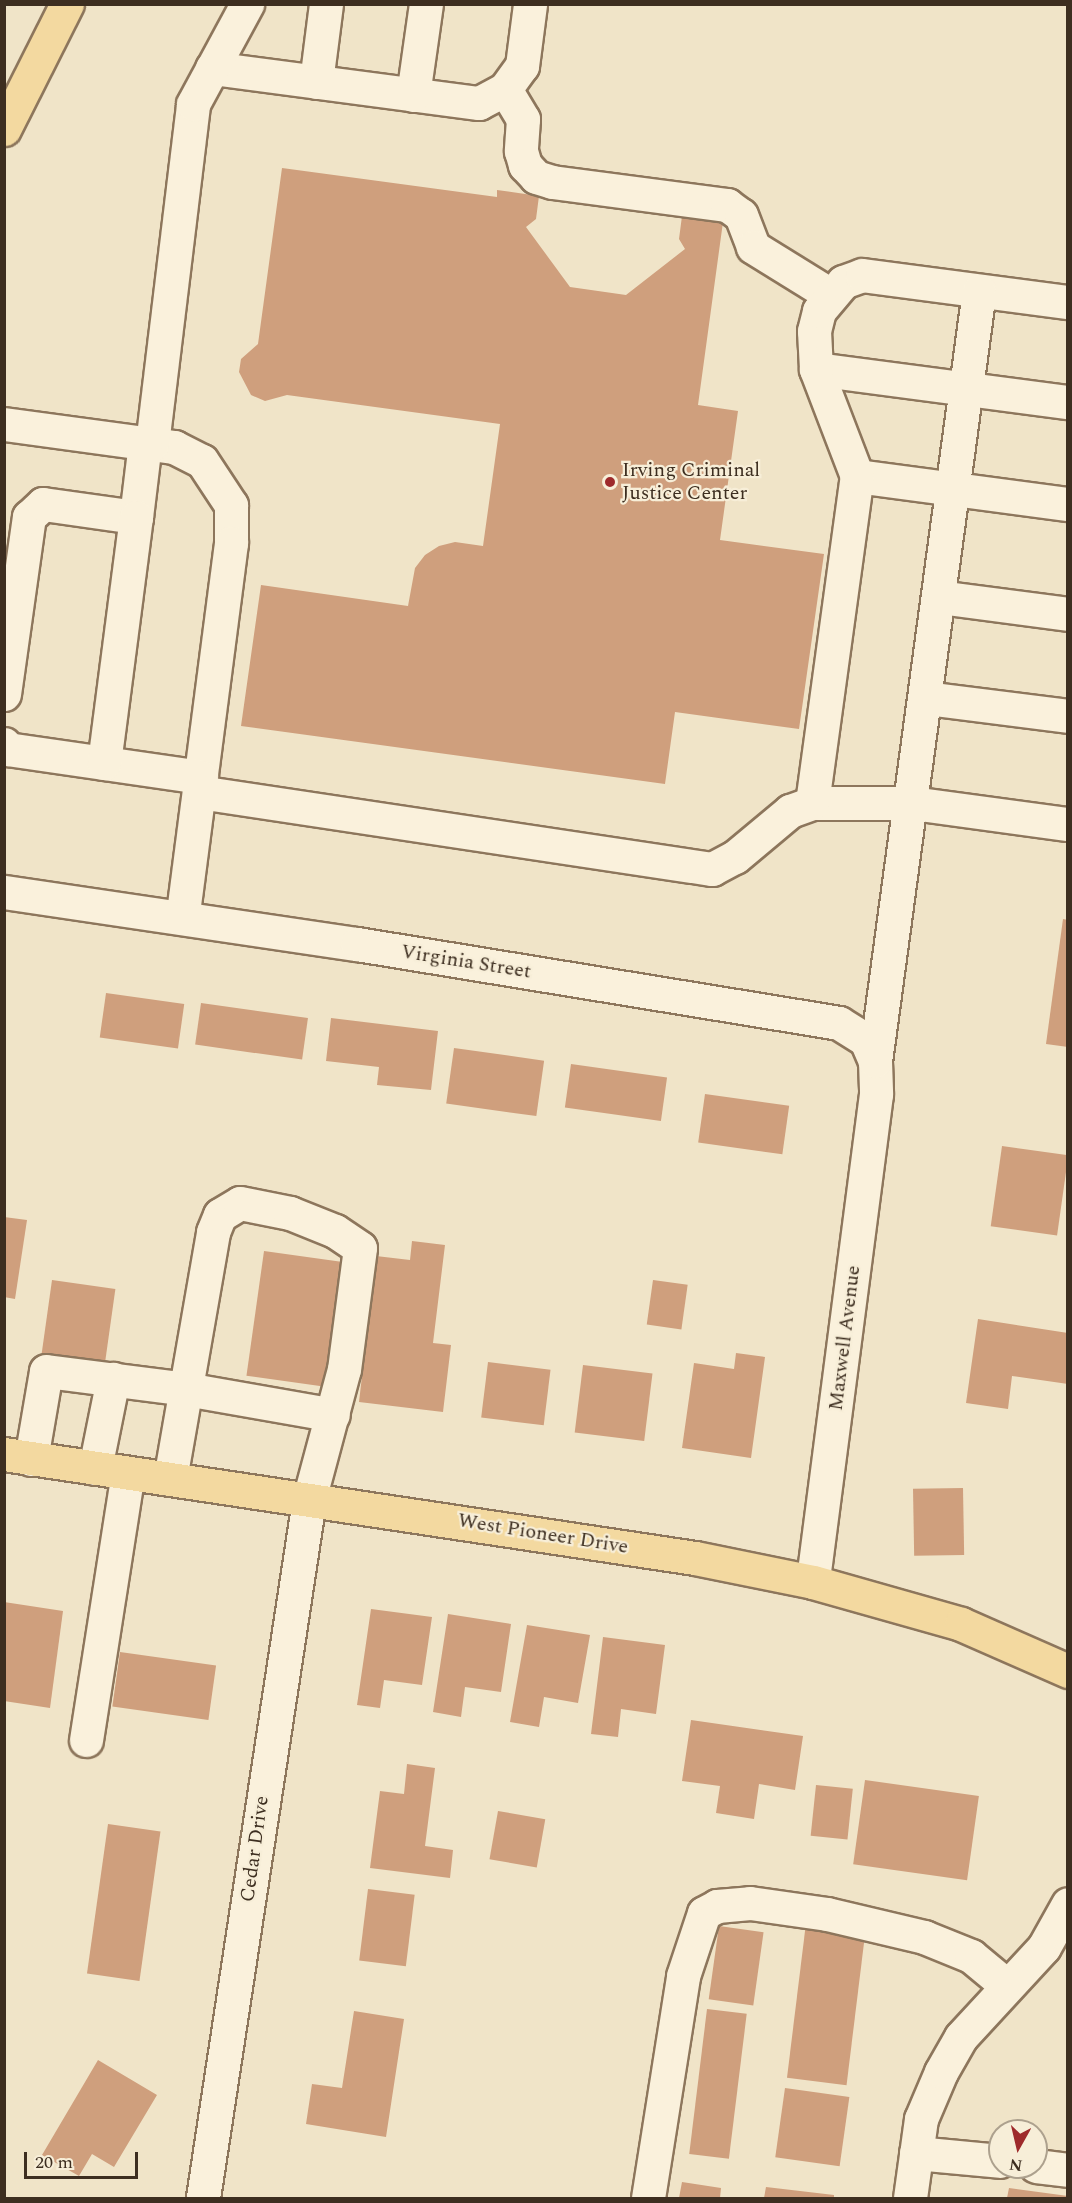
<!DOCTYPE html>
<style>
body{margin:0}
#map{position:relative;width:1072px;height:2203px;overflow:hidden;background:#f0e4c8;font-family:Spectral,serif}
div>[style]{position:absolute}
.building>*{inset:0;background:#cf9f7d;transform-origin:0 0}
.roads{filter:drop-shadow(2px 0 #8d765c) drop-shadow(-2px 0 #8d765c) drop-shadow(0 2px #8d765c) drop-shadow(0 -2px #8d765c)}
.minor>*{height:33px;margin:-16.5px;padding:0 16.5px;transform-origin:16.5px;border-radius:16.5px;background:#faf1dc}
.major>*{height:33px;margin:-16.5px;padding:0 16.5px;transform-origin:16.5px;border-radius:16.5px;background:#f3d9a0}
.dots>*{width:16px;height:16px;translate:-50% -50%;box-sizing:border-box;border:3px solid #f7eed8;border-radius:50%}
span{translate:-50% -50%;white-space:nowrap;text-align:center;line-height:1.15;-webkit-text-stroke:4.5px #f7eed8;paint-order:stroke}
.poi-label{font-size:20px;color:#3d2e20}
.left{translate:0 -50%;text-align:left}
.street-label{font-size:20px;color:#3d2e20}
.frame{position:absolute;inset:0;border:6px solid #3d2e20;pointer-events:none}
.north{position:absolute;left:988px;top:2119px;width:60px;height:60px;box-sizing:border-box;background:#f7eed8;border:2px solid #ada18e;border-radius:50%;rotate:188deg;font-size:16px;font-weight:700;line-height:24px;text-align:center;color:#3d2e20}
.north::after{content:'';display:block;margin:auto;width:21px;height:27px;background:#9e2a2b;clip-path:polygon(50% 0,100% 100%,50% 72%,0 100%)}
.scale{position:absolute;left:24px;top:2152px;width:114px;height:27px;box-sizing:border-box;border:3px solid #3d2e20;border-top:0;padding-left:8px;font-size:18px;line-height:21px;white-space:nowrap;color:#3d2e20;-webkit-text-stroke:4px #f7eed8;paint-order:stroke}
</style>
<div id="map">
<div class="building">
<div style="clip-path:polygon(282px 168px,497px 197px,497px 190px,539px 196px,536px 219px,526px 227px,570px 287px,626px 295px,685px 249px,679px 239px,682px 216px,723px 222px,698px 405px,738px 411px,720px 540px,824px 554px,799px 729px,675px 712px,665px 784px,241px 726px,261px 585px,408px 606px,415px 568px,425px 555px,439px 546px,455px 542px,483px 546px,500px 424px,287px 395px,265px 401px,251px 395px,239px 372px,241px 359px,258px 344px)"></div>
<div style="clip-path:polygon(1063px 919px,1068px 920px,1068px 1047px,1046px 1044px)"></div>
<div style="left:106px;top:993px;width:79px;height:45px;rotate:8deg"></div>
<div style="left:201px;top:1003px;width:108px;height:42px;rotate:8deg"></div>
<div style="clip-path:polygon(331px 1018px,438px 1031px,431px 1090px,377px 1085px,379px 1067px,326px 1061px)"></div>
<div style="left:454px;top:1048px;width:91px;height:56px;rotate:8deg"></div>
<div style="left:571px;top:1064px;width:97px;height:44px;rotate:8deg"></div>
<div style="left:705px;top:1094px;width:85px;height:49px;rotate:8deg"></div>
<div style="left:1002px;top:1146px;width:67px;height:81px;rotate:8deg"></div>
<div style="clip-path:polygon(4px 1217px,27px 1220px,15px 1299px,4px 1297px)"></div>
<div style="clip-path:polygon(412px 1241px,445px 1245px,433px 1343px,451px 1345px,443px 1412px,359px 1402px,376px 1256px,410px 1260px)"></div>
<div style="left:264px;top:1251px;width:94px;height:126px;rotate:8deg"></div>
<div style="left:52px;top:1280px;width:64px;height:77px;rotate:8deg"></div>
<div style="left:653px;top:1280px;width:35px;height:45px;rotate:8deg"></div>
<div style="clip-path:polygon(978px 1319px,1068px 1333px,1068px 1384px,1012px 1376px,1008px 1409px,966px 1403px)"></div>
<div style="clip-path:polygon(736px 1353px,765px 1357px,751px 1458px,682px 1448px,694px 1363px,734px 1369px)"></div>
<div style="left:488px;top:1362px;width:63px;height:56px;rotate:7deg"></div>
<div style="left:583px;top:1365px;width:70px;height:68px;rotate:7deg"></div>
<div style="left:963px;top:1488px;width:67px;height:50px;rotate:89deg"></div>
<div style="clip-path:polygon(4px 1602px,63px 1611px,50px 1708px,4px 1701px)"></div>
<div style="clip-path:polygon(371px 1609px,432px 1617px,422px 1685px,384px 1680px,380px 1708px,357px 1705px)"></div>
<div style="clip-path:polygon(448px 1614px,511px 1624px,501px 1692px,465px 1687px,461px 1717px,433px 1712px)"></div>
<div style="clip-path:polygon(527px 1625px,590px 1635px,578px 1703px,544px 1697px,539px 1727px,510px 1722px)"></div>
<div style="clip-path:polygon(603px 1637px,665px 1645px,656px 1714px,621px 1709px,618px 1737px,591px 1734px)"></div>
<div style="left:120px;top:1652px;width:97px;height:55px;rotate:8deg"></div>
<div style="clip-path:polygon(691px 1720px,803px 1736px,795px 1790px,759px 1784px,754px 1819px,716px 1813px,720px 1786px,682px 1781px)"></div>
<div style="clip-path:polygon(407px 1764px,435px 1768px,425px 1846px,453px 1850px,450px 1878px,370px 1868px,380px 1791px,404px 1794px)"></div>
<div style="left:865px;top:1780px;width:115px;height:85px;rotate:8deg"></div>
<div style="left:816px;top:1785px;width:37px;height:51px;rotate:6deg"></div>
<div style="left:498px;top:1811px;width:48px;height:49px;rotate:10deg"></div>
<div style="left:108px;top:1824px;width:53px;height:151px;rotate:8deg"></div>
<div style="left:368px;top:1889px;width:47px;height:72px;rotate:7deg"></div>
<div style="left:806px;top:1923px;width:60px;height:156px;rotate:7deg"></div>
<div style="left:719px;top:1926px;width:45px;height:74px;rotate:8deg"></div>
<div style="left:707px;top:2009px;width:40px;height:146px;rotate:7deg"></div>
<div style="clip-path:polygon(354px 2011px,404px 2019px,386px 2137px,306px 2124px,312px 2084px,342px 2088px)"></div>
<div style="clip-path:polygon(98px 2060px,157px 2095px,114px 2167px,92px 2154px,79px 2176px,42px 2155px)"></div>
<div style="left:785px;top:2088px;width:65px;height:70px;rotate:8deg"></div>
<div style="clip-path:polygon(682px 2182px,721px 2188px,720px 2198px,679px 2198px)"></div>
<div style="clip-path:polygon(766px 2187px,834px 2195px,834px 2198px,764px 2198px)"></div>
<div style="clip-path:polygon(1009px 2188px,1068px 2196px,1068px 2198px,1007px 2198px)"></div>
</div>
<div class="roads">
<div class="minor">
<div style="left:212px;top:68px;width:269px;rotate:7.5deg"></div>
<div style="left:479px;top:103px;width:30px;rotate:-28deg"></div>
<div style="left:505px;top:89px;width:29px;rotate:-54deg"></div>
<div style="left:522px;top:66px;width:63px;rotate:-82.6deg"></div>
<div style="left:316px;top:82px;width:79px;rotate:-82.7deg"></div>
<div style="left:505px;top:89px;width:35px;rotate:59deg"></div>
<div style="left:523px;top:119px;width:32px;rotate:94deg"></div>
<div style="left:521px;top:151px;width:15px;rotate:74deg"></div>
<div style="left:525px;top:165px;width:16px;rotate:47deg"></div>
<div style="left:536px;top:177px;width:17px;rotate:17deg"></div>
<div style="left:552px;top:182px;width:177px;rotate:7.5deg"></div>
<div style="left:727px;top:205px;width:17px;rotate:36deg"></div>
<div style="left:741px;top:215px;width:34px;rotate:69deg"></div>
<div style="left:753px;top:247px;width:89px;rotate:31.7deg"></div>
<div style="left:413px;top:95px;width:92px;rotate:-81.9deg"></div>
<div style="left:816px;top:369px;width:254px;rotate:7.5deg"></div>
<div style="left:4px;top:424px;width:172px;rotate:7.7deg"></div>
<div style="left:174px;top:447px;width:31px;rotate:27deg"></div>
<div style="left:202px;top:461px;width:53px;rotate:56.6deg"></div>
<div style="left:231px;top:505px;width:38px;rotate:90deg"></div>
<div style="left:231px;top:543px;width:378px;rotate:97.4deg"></div>
<div style="left:152px;top:444px;width:342px;rotate:-83.1deg"></div>
<div style="left:193px;top:104px;width:114px;rotate:-61.6deg"></div>
<div style="left:857px;top:476px;width:213px;rotate:7.6deg"></div>
<div style="left:939px;top:597px;width:130px;rotate:7.5deg"></div>
<div style="left:4px;top:694px;width:179px;rotate:-82deg"></div>
<div style="left:29px;top:517px;width:19px;rotate:-43deg"></div>
<div style="left:43px;top:504px;width:94px;rotate:8deg"></div>
<div style="left:136px;top:517px;width:75px;rotate:-83.1deg"></div>
<div style="left:926px;top:698px;width:143px;rotate:7.2deg"></div>
<div style="left:4px;top:744px;width:6px;rotate:59deg"></div>
<div style="left:7px;top:749px;width:196px;rotate:8.2deg"></div>
<div style="left:104px;top:763px;width:248px;rotate:-82.6deg"></div>
<div style="left:199px;top:792px;width:519px;rotate:8.54deg"></div>
<div style="left:712px;top:869px;width:26px;rotate:-28deg"></div>
<div style="left:735px;top:857px;width:72px;rotate:-39.9deg"></div>
<div style="left:790px;top:811px;width:23px;rotate:-20deg"></div>
<div style="left:812px;top:803px;width:100px"></div>
<div style="left:912px;top:803px;width:157px;rotate:7.7deg"></div>
<div style="left:812px;top:803px;width:330px;rotate:-82.2deg"></div>
<div style="left:857px;top:476px;width:115px;rotate:-111deg"></div>
<div style="left:816px;top:369px;width:38px;rotate:-93deg"></div>
<div style="left:814px;top:331px;width:21px;rotate:-76deg"></div>
<div style="left:819px;top:311px;width:38px;rotate:-50deg"></div>
<div style="left:843px;top:282px;width:20px;rotate:-20deg"></div>
<div style="left:862px;top:275px;width:208px;rotate:7.5deg"></div>
<div style="left:4px;top:892px;width:357px;rotate:8.4deg"></div>
<div style="left:357px;top:944px;width:488px;rotate:9.3deg"></div>
<div style="left:839px;top:1023px;width:32px;rotate:32deg"></div>
<div style="left:866px;top:1040px;width:23px;rotate:67deg"></div>
<div style="left:875px;top:1061px;width:33px;rotate:88deg"></div>
<div style="left:876px;top:1094px;width:492px;rotate:97.4deg"></div>
<div style="left:875px;top:1061px;width:777px;rotate:-82.31deg"></div>
<div style="left:31px;top:1459px;width:89px;rotate:-80.3deg"></div>
<div style="left:46px;top:1371px;width:141px;rotate:7.3deg"></div>
<div style="left:186px;top:1389px;width:149px;rotate:10deg"></div>
<div style="left:95px;top:1468px;width:91px;rotate:-78.6deg"></div>
<div style="left:170px;top:1479px;width:251px;rotate:-80.1deg"></div>
<div style="left:213px;top:1232px;width:18px;rotate:-68deg"></div>
<div style="left:220px;top:1215px;width:23px;rotate:-31deg"></div>
<div style="left:240px;top:1203px;width:51px;rotate:11.3deg"></div>
<div style="left:290px;top:1213px;width:48px;rotate:21.8deg"></div>
<div style="left:335px;top:1231px;width:30px;rotate:34deg"></div>
<div style="left:360px;top:1248px;width:122px;rotate:97.5deg"></div>
<div style="left:344px;top:1369px;width:136px;rotate:105deg"></div>
<div style="left:309px;top:1500px;width:706px;rotate:98.64deg"></div>
<div style="left:86px;top:1740px;width:270px;rotate:-81.1deg"></div>
<div style="left:916px;top:2153px;width:84px;rotate:5.4deg"></div>
<div style="left:1036px;top:2166px;width:32px;rotate:7deg"></div>
<div style="left:648px;top:2198px;width:225px;rotate:-81deg"></div>
<div style="left:683px;top:1976px;width:66px;rotate:-71.6deg"></div>
<div style="left:704px;top:1913px;width:15px;rotate:-28deg"></div>
<div style="left:717px;top:1906px;width:33px;rotate:-5deg"></div>
<div style="left:750px;top:1903px;width:78px;rotate:8.1deg"></div>
<div style="left:827px;top:1914px;width:100px;rotate:13.3deg"></div>
<div style="left:924px;top:1937px;width:51px;rotate:22deg"></div>
<div style="left:971px;top:1956px;width:45px;rotate:39.6deg"></div>
<div style="left:910px;top:2198px;width:80px;rotate:-82.1deg"></div>
<div style="left:921px;top:2119px;width:51px;rotate:-66.9deg"></div>
<div style="left:941px;top:2072px;width:40px;rotate:-60.3deg"></div>
<div style="left:961px;top:2037px;width:122px;rotate:-47.3deg"></div>
<div style="left:1044px;top:1947px;width:49px;rotate:-60.8deg"></div>
</div>
<div class="major">
<div style="left:4px;top:129px;width:140px;rotate:-63.3deg"></div>
<div style="left:4px;top:1454px;width:699px;rotate:8.56deg"></div>
<div style="left:695px;top:1558px;width:120px;rotate:11.5deg"></div>
<div style="left:813px;top:1582px;width:154px;rotate:15.8deg"></div>
<div style="left:961px;top:1624px;width:117px;rotate:23.7deg"></div>
</div>
</div>
<div class="dots">
<div style="left:610px;top:482px;background:#9e2a2b"></div>
</div>
<div class="poi-label">
<span class="left" style="left:622px;top:482px">Irving Criminal<br>Justice Center</span>
</div>
<div class="street-label">
<span style="left:466px;top:962px;rotate:9deg">Virginia Street</span>
<span style="left:845px;top:1338px;rotate:-83deg">Maxwell Avenue</span>
<span style="left:543px;top:1534px;rotate:9deg">West Pioneer Drive</span>
<span style="left:255px;top:1849px;rotate:-82deg">Cedar Drive</span>
</div>
<div class="frame"></div>
<div class="north">N</div>
<div class="scale">20 m</div>
</div>
